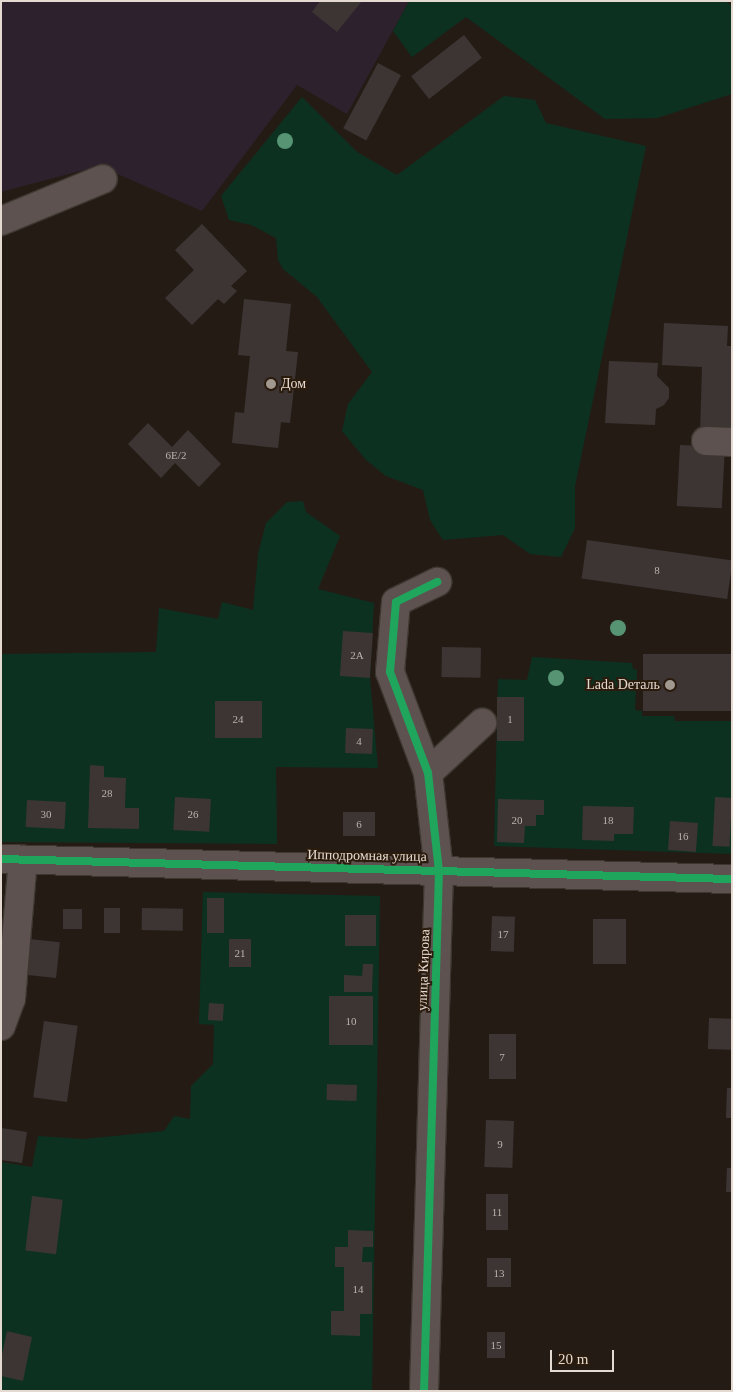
<!DOCTYPE html>
<meta charset="utf-8">
<style>
body{margin:0}
#map{position:relative;width:733px;height:1392px;overflow:hidden;background:#241c14;font-family:Georgia,serif}
div>[style]{position:absolute}
.industrial>*{inset:0;background:#2c212c}
.green>*{inset:0;background:#0c3121}
.building>*{inset:0;background:#3c3534;transform-origin:0 0}
.roads{filter:drop-shadow(1px 0 #3d3730) drop-shadow(-1px 0 #3d3730) drop-shadow(0 1px #3d3730) drop-shadow(0 -1px #3d3730)}
.minor>*{height:28px;margin:-14px;padding:0 14px;transform-origin:14px;border-radius:14px;background:#5e5250}
.cycleway>*{height:8px;margin:-4px;padding:0 4px;transform-origin:4px;border-radius:4px;background:#20a55d}
.trees>*{width:16px;height:16px;margin:-8px;border-radius:50%;background:#579473}
.dots>*{width:14px;height:14px;translate:-50% -50%;box-sizing:border-box;border:2px solid #2b1b0d;border-radius:50%}
span{translate:-50% -50%;white-space:nowrap;text-align:center;line-height:1.15;-webkit-text-stroke:4px #2b1b0d;paint-order:stroke}
.number-label{font-size:11px;color:#bbb1aa}
.number-label span{-webkit-text-stroke-width:0}
.poi-label{font-size:14px;color:#e5dad1}
.left{translate:0 -50%;text-align:left}
.right{translate:-100% -50%;text-align:right}
.street-label{font-size:14px;color:#e5dad1}
.frame{position:absolute;inset:0;border:2px solid #e5dad1;pointer-events:none}
.scale{position:absolute;left:550px;top:1350px;width:64px;height:22px;box-sizing:border-box;border:2px solid #e5dad1;border-top:0;padding-left:6px;font-size:15px;line-height:18px;white-space:nowrap;color:#e5dad1;-webkit-text-stroke:4px #2b1b0d;paint-order:stroke}
</style>
<div id="map">
<div class="industrial">
<div style="clip-path:polygon(1px 1px,409px 1px,347px 114px,297px 85px,202px 211px,99px 166px,1px 192px)"></div>
</div>
<div class="green">
<div style="clip-path:polygon(409px 1px,725px 1px,732px 6px,732px 94px,657px 118px,605px 119px,466px 17px,412px 57px,393px 31px)"></div>
<div style="clip-path:polygon(504px 96px,535px 100px,546px 123px,646px 146px,575px 486px,575px 528px,561px 557px,530px 554px,503px 535px,443px 540px,430px 520px,423px 490px,386px 476px,366px 460px,342px 431px,348px 404px,372px 372px,317px 297px,283px 269px,278px 260px,276px 238px,251px 225px,229px 220px,221px 196px,302px 97px,357px 152px,397px 175px)"></div>
<div style="clip-path:polygon(303px 501px,306px 512px,340px 536px,318px 589px,374px 603px,370px 678px,378px 768px,276px 767px,277px 844px,1px 842px,1px 654px,156px 652px,159px 608px,218px 619px,222px 602px,253px 610px,258px 554px,266px 523px,287px 502px)"></div>
<div style="clip-path:polygon(532px 657px,632px 663px,633px 669px,637px 670px,635px 710px,642px 711px,642px 716px,674px 716px,675px 721px,732px 721px,732px 854px,494px 846px,498px 679px,527px 680px)"></div>
<div style="clip-path:polygon(203px 892px,380px 896px,372px 1391px,1px 1391px,1px 1162px,32px 1167px,38px 1136px,84px 1139px,164px 1131px,174px 1116px,190px 1119px,191px 1086px,213px 1064px,214px 1025px,199px 1024px)"></div>
</div>
<div class="building">
<div style="clip-path:polygon(320px 1px,362px 1px,337px 32px,312px 12px)"></div>
<div style="left:464px;top:35px;width:29px;height:67px;rotate:52deg"></div>
<div style="left:378px;top:63px;width:26px;height:74px;rotate:28deg"></div>
<div style="clip-path:polygon(202px 224px,247px 271px,231px 286px,237px 291px,224px 304px,218px 299px,192px 325px,165px 298px,194px 270px,175px 250px)"></div>
<div style="clip-path:polygon(244px 299px,291px 304px,286px 351px,298px 352px,290px 423px,281px 422px,278px 448px,232px 443px,235px 412px,244px 413px,250px 356px,238px 355px)"></div>
<div style="clip-path:polygon(664px 323px,728px 326px,727px 346px,732px 346px,732px 436px,700px 434px,702px 367px,662px 365px)"></div>
<div style="clip-path:polygon(609px 361px,658px 363px,657px 376px,669px 388px,669px 398px,664px 405px,656px 409px,655px 425px,605px 423px)"></div>
<div style="clip-path:polygon(148px 423px,172px 447px,188px 430px,221px 464px,199px 487px,175px 463px,161px 478px,128px 444px)"></div>
<div style="left:680px;top:445px;width:45px;height:61px;rotate:3deg"></div>
<div style="left:587px;top:540px;width:147px;height:39px;rotate:8deg"></div>
<div style="left:343px;top:631px;width:30px;height:45px;rotate:4deg"></div>
<div style="left:442px;top:647px;width:39px;height:30px;rotate:1deg"></div>
<div style="left:732px;top:654px;width:57px;height:89px;rotate:90deg"></div>
<div style="left:497px;top:697px;width:27px;height:44px"></div>
<div style="left:215px;top:701px;width:47px;height:37px"></div>
<div style="left:346px;top:728px;width:27px;height:25px;rotate:2deg"></div>
<div style="clip-path:polygon(90px 765px,104px 766px,104px 777px,126px 778px,125px 808px,139px 808px,139px 829px,88px 828px)"></div>
<div style="left:175px;top:797px;width:36px;height:33px;rotate:3deg"></div>
<div style="left:715px;top:797px;width:17px;height:49px;rotate:3deg"></div>
<div style="clip-path:polygon(498px 799px,544px 800px,544px 815px,536px 815px,536px 826px,525px 826px,524px 843px,497px 842px)"></div>
<div style="left:27px;top:800px;width:39px;height:27px;rotate:3deg"></div>
<div style="clip-path:polygon(583px 806px,634px 807px,633px 834px,614px 834px,614px 841px,582px 840px)"></div>
<div style="left:343px;top:812px;width:32px;height:24px"></div>
<div style="left:670px;top:821px;width:28px;height:29px;rotate:4deg"></div>
<div style="left:207px;top:898px;width:17px;height:35px"></div>
<div style="left:104px;top:908px;width:16px;height:25px"></div>
<div style="left:142px;top:908px;width:41px;height:22px;rotate:1deg"></div>
<div style="left:63px;top:909px;width:19px;height:20px"></div>
<div style="left:345px;top:915px;width:31px;height:31px"></div>
<div style="left:492px;top:916px;width:23px;height:35px;rotate:2deg"></div>
<div style="left:593px;top:919px;width:33px;height:45px"></div>
<div style="left:29px;top:939px;width:31px;height:36px;rotate:6deg"></div>
<div style="left:229px;top:939px;width:22px;height:28px"></div>
<div style="clip-path:polygon(363px 964px,373px 964px,372px 992px,344px 992px,344px 975px,362px 976px)"></div>
<div style="left:329px;top:996px;width:44px;height:49px"></div>
<div style="left:209px;top:1003px;width:15px;height:17px;rotate:4deg"></div>
<div style="left:709px;top:1018px;width:23px;height:31px;rotate:2deg"></div>
<div style="left:44px;top:1021px;width:34px;height:77px;rotate:8deg"></div>
<div style="left:489px;top:1034px;width:27px;height:45px"></div>
<div style="left:327px;top:1084px;width:30px;height:16px;rotate:2deg"></div>
<div style="clip-path:polygon(727px 1088px,732px 1088px,732px 1118px,726px 1118px)"></div>
<div style="left:486px;top:1120px;width:28px;height:47px;rotate:2deg"></div>
<div style="clip-path:polygon(1px 1128px,27px 1132px,22px 1163px,1px 1160px)"></div>
<div style="clip-path:polygon(727px 1168px,732px 1168px,732px 1192px,726px 1192px)"></div>
<div style="left:486px;top:1194px;width:22px;height:36px"></div>
<div style="left:32px;top:1196px;width:31px;height:55px;rotate:7deg"></div>
<div style="clip-path:polygon(348px 1230px,373px 1231px,373px 1247px,363px 1247px,362px 1262px,372px 1262px,372px 1314px,360px 1314px,360px 1336px,331px 1335px,331px 1311px,344px 1311px,344px 1267px,335px 1267px,335px 1247px,348px 1247px)"></div>
<div style="left:487px;top:1258px;width:24px;height:29px"></div>
<div style="clip-path:polygon(7px 1331px,32px 1337px,23px 1381px,1px 1376px,1px 1359px)"></div>
<div style="left:487px;top:1332px;width:18px;height:26px"></div>
</div>
<div class="roads">
<div class="minor">
<div style="left:1px;top:221px;width:110px;rotate:-22.4deg"></div>
<div style="left:706px;top:441px;width:26px;rotate:2deg"></div>
<div style="left:428px;top:773px;width:74px;rotate:-42.8deg"></div>
<div style="left:1px;top:859px;width:731px;rotate:1.57deg"></div>
<div style="left:1px;top:1026px;width:29px;rotate:-70deg"></div>
<div style="left:11px;top:999px;width:140px;rotate:-85.1deg"></div>
<div style="left:424px;top:1391px;width:520px;rotate:-88.35deg"></div>
<div style="left:439px;top:871px;width:99px;rotate:-96.4deg"></div>
<div style="left:428px;top:773px;width:108px;rotate:-110.6deg"></div>
<div style="left:390px;top:672px;width:70px;rotate:-85.1deg"></div>
<div style="left:396px;top:602px;width:46px;rotate:-26deg"></div>
</div>
</div>
<div class="cycleway">
<div style="left:1px;top:859px;width:731px;rotate:1.57deg"></div>
<div style="left:424px;top:1391px;width:520px;rotate:-88.35deg"></div>
<div style="left:439px;top:871px;width:99px;rotate:-96.4deg"></div>
<div style="left:428px;top:773px;width:108px;rotate:-110.6deg"></div>
<div style="left:390px;top:672px;width:70px;rotate:-85.1deg"></div>
<div style="left:396px;top:602px;width:46px;rotate:-26deg"></div>
</div>
<div class="trees">
<div style="left:285px;top:141px"></div>
<div style="left:618px;top:628px"></div>
<div style="left:556px;top:678px"></div>
</div>
<div class="dots">
<div style="left:271px;top:384px;background:#a1988f"></div>
<div style="left:670px;top:685px;background:#a1988f"></div>
</div>
<div class="number-label">
<span style="left:176px;top:455px">6Е/2</span>
<span style="left:657px;top:570px">8</span>
<span style="left:357px;top:655px">2А</span>
<span style="left:238px;top:719px">24</span>
<span style="left:510px;top:719px">1</span>
<span style="left:359px;top:741px">4</span>
<span style="left:107px;top:793px">28</span>
<span style="left:46px;top:814px">30</span>
<span style="left:193px;top:814px">26</span>
<span style="left:517px;top:820px">20</span>
<span style="left:608px;top:820px">18</span>
<span style="left:359px;top:824px">6</span>
<span style="left:683px;top:836px">16</span>
<span style="left:503px;top:934px">17</span>
<span style="left:240px;top:953px">21</span>
<span style="left:351px;top:1021px">10</span>
<span style="left:502px;top:1057px">7</span>
<span style="left:500px;top:1144px">9</span>
<span style="left:497px;top:1212px">11</span>
<span style="left:499px;top:1273px">13</span>
<span style="left:358px;top:1289px">14</span>
<span style="left:496px;top:1345px">15</span>
</div>
<div class="poi-label">
<span class="left" style="left:281px;top:384px">Дом</span>
<span class="right" style="left:660px;top:685px">Lada Dеталь</span>
</div>
<div class="street-label">
<span style="left:367px;top:856px;rotate:1deg">Ипподромная улица</span>
<span style="left:424px;top:970px;rotate:-88deg">улица Кирова</span>
</div>
<div class="frame"></div>
<div class="scale">20 m</div>
</div>
